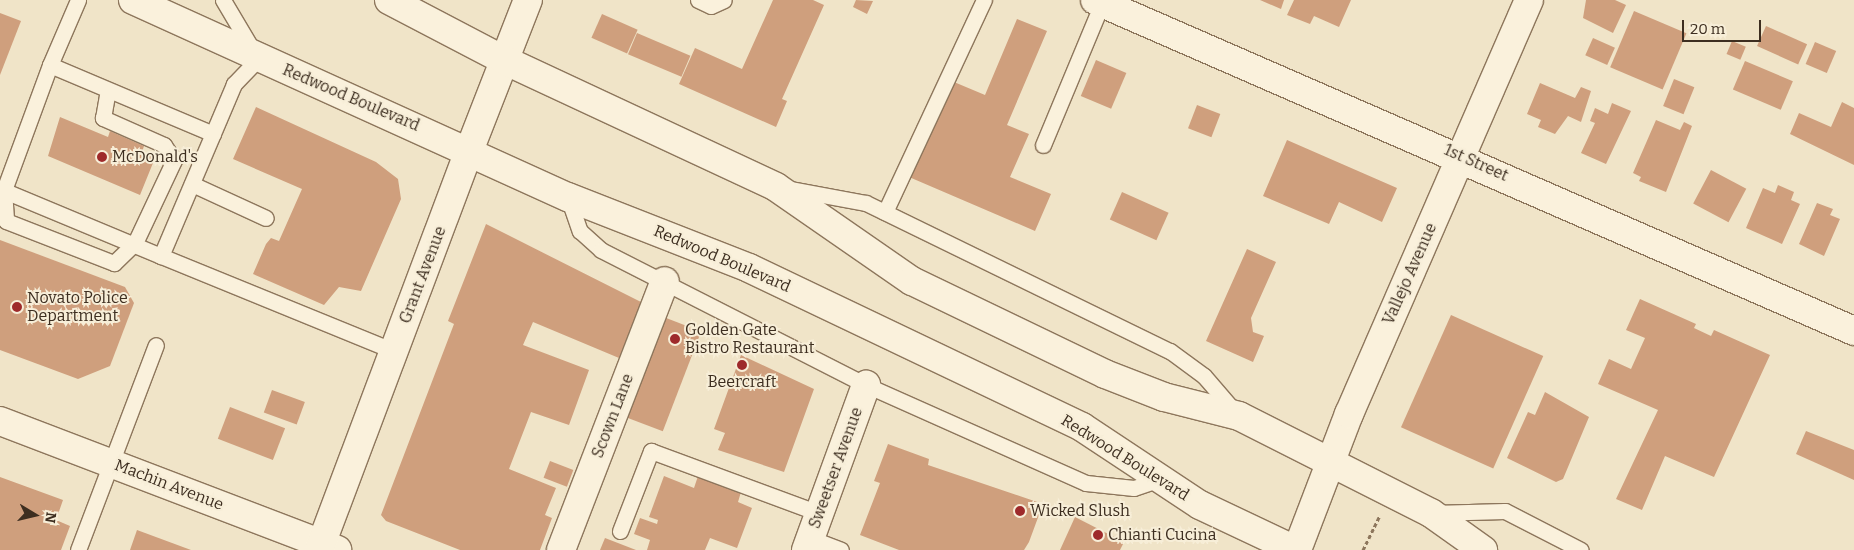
<!DOCTYPE html>
<style>
body{margin:0}
#map{position:relative;width:1854px;height:550px;overflow:hidden;background:#f0e4c8;font-family:Bitter,serif}
div>[style]{position:absolute}
.building>*{inset:0;background:#cf9f7d;transform-origin:0 0}
.path>*{height:3px;margin-top:-1.5px;transform-origin:0;background:repeating-linear-gradient(90deg,#8d765c 0 4px,transparent 0 6.5px)}
.roads{filter:drop-shadow(1px 0 #8d765c) drop-shadow(-1px 0 #8d765c) drop-shadow(0 1px #8d765c) drop-shadow(0 -1px #8d765c)}
.service>*{height:15px;margin:-7.5px;padding:0 7.5px;transform-origin:7.5px;border-radius:7.5px;background:#faf1dc}
.minor>*{height:28px;margin:-14px;padding:0 14px;transform-origin:14px;border-radius:14px;background:#faf1dc}
.tertiary>*{height:28px;margin:-14px;padding:0 14px;transform-origin:14px;border-radius:14px;background:#faf1dc}
.secondary>*{height:28px;margin:-14px;padding:0 14px;transform-origin:14px;border-radius:14px;background:#faf1dc}
.dots>*{width:14px;height:14px;translate:-50% -50%;box-sizing:border-box;border:2px solid #f7eed8;border-radius:50%}
span{translate:-50% -50%;white-space:nowrap;text-align:center;line-height:1.15;-webkit-text-stroke:4px #f7eed8;paint-order:stroke}
.street-label{font-size:16px;color:#3d2e20}
.poi-label{font-size:16px;color:#3d2e20}
.left{translate:0 -50%;text-align:left}
.north{position:absolute;left:10px;top:490px;width:50px;height:50px;-webkit-text-stroke:4px #f7eed8;paint-order:stroke;rotate:99deg;font-size:14px;font-weight:700;line-height:20px;text-align:center;color:#3d2e20}
.north::after{content:'';display:block;margin:auto;width:18px;height:22px;background:#3d2e20;clip-path:polygon(50% 0,100% 100%,50% 72%,0 100%)}
.scale{position:absolute;left:1682px;top:20px;width:79px;height:22px;box-sizing:border-box;border:2px solid #3d2e20;border-top:0;padding-left:6px;font-size:15px;line-height:18px;white-space:nowrap;color:#3d2e20;-webkit-text-stroke:4px #f7eed8;paint-order:stroke}
</style>
<div id="map">
<div class="building">
<div style="clip-path:polygon(773px 0,813px 0,824px 5px,782px 99px,787px 101px,776px 127px,679px 84px,695px 48px,742px 69px)"></div>
<div style="clip-path:polygon(856px 0,873px 1px,867px 14px,853px 7px)"></div>
<div style="clip-path:polygon(1260px 0,1284px 0,1281px 9px)"></div>
<div style="clip-path:polygon(1294px 0,1351px 0,1339px 27px,1314px 16px,1310px 24px,1287px 15px)"></div>
<div style="clip-path:polygon(1586px 0,1615px 0,1626px 5px,1613px 33px,1583px 18px)"></div>
<div style="left:1634px;top:11px;width:57px;height:61px;rotate:23deg"></div>
<div style="clip-path:polygon(0 13px,21px 21px,0 75px)"></div>
<div style="left:602px;top:14px;width:39px;height:26px;rotate:24deg"></div>
<div style="clip-path:polygon(1017px 19px,1047px 31px,1007px 125px,1029px 134px,1010px 177px,1051px 194px,1035px 231px,909px 177px,954px 82px,985px 95px)"></div>
<div style="left:1766px;top:26px;width:45px;height:22px;rotate:24deg"></div>
<div style="left:637px;top:33px;width:58px;height:23px;rotate:23deg"></div>
<div style="left:1593px;top:38px;width:24px;height:19px;rotate:24deg"></div>
<div style="left:1732px;top:41px;width:15px;height:14px;rotate:23deg"></div>
<div style="left:1815px;top:42px;width:23px;height:24px;rotate:23deg"></div>
<div style="left:1096px;top:60px;width:33px;height:39px;rotate:23deg"></div>
<div style="left:1745px;top:61px;width:52px;height:31px;rotate:23deg"></div>
<div style="left:1674px;top:79px;width:22px;height:29px;rotate:22deg"></div>
<div style="clip-path:polygon(1540px 83px,1575px 98px,1581px 87px,1591px 91px,1581px 122px,1568px 116px,1555px 134px,1538px 127px,1541px 120px,1527px 114px)"></div>
<div style="clip-path:polygon(1842px 102px,1854px 108px,1854px 165px,1790px 134px,1799px 113px,1831px 127px)"></div>
<div style="clip-path:polygon(1612px 103px,1631px 111px,1606px 164px,1581px 153px,1595px 123px,1590px 121px,1595px 108px,1608px 114px)"></div>
<div style="left:1197px;top:105px;width:25px;height:25px;rotate:21deg"></div>
<div style="clip-path:polygon(256px 107px,376px 162px,398px 179px,401px 199px,361px 291px,339px 287px,324px 305px,253px 274px,266px 244px,271px 238px,279px 241px,302px 189px,233px 159px)"></div>
<div style="clip-path:polygon(60px 117px,108px 137px,110px 131px,144px 146px,142px 152px,155px 158px,140px 195px,48px 156px)"></div>
<div style="clip-path:polygon(1656px 120px,1680px 130px,1684px 122px,1692px 126px,1666px 192px,1639px 181px,1641px 177px,1633px 173px)"></div>
<div style="clip-path:polygon(1287px 140px,1397px 188px,1382px 222px,1339px 202px,1329px 224px,1263px 196px)"></div>
<div style="left:1711px;top:170px;width:40px;height:38px;rotate:28deg"></div>
<div style="clip-path:polygon(1778px 185px,1794px 192px,1791px 200px,1800px 204px,1782px 244px,1746px 228px,1763px 188px,1775px 193px)"></div>
<div style="left:1122px;top:192px;width:51px;height:30px;rotate:24deg"></div>
<div style="clip-path:polygon(1817px 203px,1833px 209px,1830px 215px,1840px 219px,1824px 256px,1799px 244px)"></div>
<div style="clip-path:polygon(486px 224px,641px 302px,619px 358px,533px 322px,523px 345px,589px 370px,569px 425px,531px 412px,509px 469px,556px 488px,545px 515px,552px 518px,540px 550px,460px 550px,386px 521px,381px 515px,454px 324px,448px 321px)"></div>
<div style="clip-path:polygon(0 240px,125px 287px,134px 303px,110px 366px,78px 379px,0 350px)"></div>
<div style="clip-path:polygon(1247px 249px,1276px 262px,1251px 318px,1253px 332px,1264px 336px,1253px 362px,1206px 341px)"></div>
<div style="clip-path:polygon(1640px 299px,1696px 324px,1694px 328px,1711px 336px,1714px 330px,1770px 355px,1714px 477px,1665px 456px,1642px 510px,1616px 499px,1658px 410px,1598px 384px,1609px 359px,1631px 369px,1645px 338px,1626px 330px)"></div>
<div style="left:1451px;top:315px;width:101px;height:123px;rotate:24deg"></div>
<div style="left:661px;top:316px;width:43px;height:107px;rotate:21deg"></div>
<div style="clip-path:polygon(741px 355px,814px 389px,784px 472px,718px 450px,725px 433px,714px 429px)"></div>
<div style="left:272px;top:390px;width:35px;height:24px;rotate:20deg"></div>
<div style="clip-path:polygon(1545px 392px,1589px 417px,1563px 479px,1556px 482px,1507px 458px,1528px 412px,1535px 415px)"></div>
<div style="left:230px;top:407px;width:59px;height:34px;rotate:21deg"></div>
<div style="clip-path:polygon(1806px 431px,1854px 450px,1854px 480px,1796px 454px)"></div>
<div style="clip-path:polygon(888px 444px,929px 459px,928px 465px,1043px 504px,1029px 542px,1024px 550px,899px 550px,860px 535px,880px 483px,874px 481px)"></div>
<div style="left:550px;top:461px;width:25px;height:18px;rotate:21deg"></div>
<div style="clip-path:polygon(664px 476px,694px 488px,698px 476px,741px 492px,738px 502px,752px 508px,737px 548px,710px 538px,705px 550px,647px 550px,650px 540px,634px 534px,640px 518px,657px 524px,658px 520px,649px 517px)"></div>
<div style="clip-path:polygon(0 477px,63px 500px,56px 520px,70px 526px,61px 550px,0 550px)"></div>
<div style="clip-path:polygon(1075px 517px,1124px 542px,1120px 550px,1060px 550px)"></div>
<div style="clip-path:polygon(137px 530px,191px 550px,130px 550px)"></div>
<div style="clip-path:polygon(605px 538px,636px 550px,600px 550px)"></div>
</div>
<div class="path">
<div style="left:1363px;top:550px;width:37px;rotate:-64deg"></div>
</div>
<div class="roads">
<div class="service">
<div style="left:78px;top:0;width:71px;rotate:113.3deg"></div>
<div style="left:50px;top:65px;width:177px;rotate:22.9deg"></div>
<div style="left:223px;top:0;width:69px;rotate:59.3deg"></div>
<div style="left:258px;top:59px;width:35px;rotate:134deg"></div>
<div style="left:234px;top:84px;width:187px;rotate:113deg"></div>
<div style="left:161px;top:256px;width:252px;rotate:22.2deg"></div>
<div style="left:698px;top:0;width:14px;rotate:25deg"></div>
<div style="left:711px;top:6px;width:14px;rotate:-25deg"></div>
<div style="left:50px;top:65px;width:133px;rotate:110.2deg"></div>
<div style="left:4px;top:190px;width:31px;rotate:86deg"></div>
<div style="left:6px;top:221px;width:116px;rotate:21.3deg"></div>
<div style="left:114px;top:263px;width:29px;rotate:-44deg"></div>
<div style="left:135px;top:243px;width:92px;rotate:-64.8deg"></div>
<div style="left:174px;top:160px;width:18px;rotate:-124deg"></div>
<div style="left:164px;top:145px;width:67px;rotate:-156.1deg"></div>
<div style="left:103px;top:118px;width:28px;rotate:-80deg"></div>
<div style="left:1043px;top:145px;width:154px;rotate:-67.4deg"></div>
<div style="left:192px;top:184px;width:81px;rotate:24.7deg"></div>
<div style="left:785px;top:188px;width:82px;rotate:10.5deg"></div>
<div style="left:866px;top:203px;width:338px;rotate:26deg"></div>
<div style="left:1170px;top:351px;width:42px;rotate:36.3deg"></div>
<div style="left:1204px;top:376px;width:49px;rotate:49.1deg"></div>
<div style="left:0;top:189px;width:174px;rotate:22.6deg"></div>
<div style="left:568px;top:197px;width:36px;rotate:71deg"></div>
<div style="left:580px;top:231px;width:28px;rotate:42deg"></div>
<div style="left:601px;top:250px;width:297px;rotate:27deg"></div>
<div style="left:866px;top:385px;width:241px;rotate:24deg"></div>
<div style="left:1086px;top:483px;width:48px;rotate:5.9deg"></div>
<div style="left:1134px;top:488px;width:28px;rotate:-19deg"></div>
<div style="left:885px;top:212px;width:234px;rotate:-65deg"></div>
<div style="left:1432px;top:513px;width:73px;rotate:-1.6deg"></div>
<div style="left:1505px;top:511px;width:85px;rotate:27.2deg"></div>
<div style="left:620px;top:531px;width:86px;rotate:-68.8deg"></div>
<div style="left:651px;top:451px;width:179px;rotate:20.3deg"></div>
<div style="left:810px;top:538px;width:33px;rotate:21deg"></div>
<div style="left:78px;top:550px;width:219px;rotate:-69.2deg"></div>
</div>
<div class="minor">
<div style="left:1095px;top:0;width:828px;rotate:23.56deg"></div>
<div style="left:0;top:421px;width:361px;rotate:20.9deg"></div>
<div style="left:319px;top:550px;width:426px;rotate:-69.4deg"></div>
<div style="left:561px;top:550px;width:288px;rotate:-68.9deg"></div>
<div style="left:806px;top:550px;width:176px;rotate:-70deg"></div>
<div style="left:1297px;top:550px;width:146px;rotate:-69.1deg"></div>
<div style="left:1349px;top:414px;width:451px;rotate:-66.5deg"></div>
</div>
<div class="tertiary">
<div style="left:469px;top:151px;width:162px;rotate:-68.7deg"></div>
</div>
<div class="secondary">
<div style="left:133px;top:0;width:478px;rotate:24.4deg"></div>
<div style="left:568px;top:197px;width:194px;rotate:21.4deg"></div>
<div style="left:749px;top:268px;width:369px;rotate:25.5deg"></div>
<div style="left:1082px;top:427px;width:141px;rotate:33.5deg"></div>
<div style="left:1200px;top:505px;width:105px;rotate:25.3deg"></div>
<div style="left:389px;top:0;width:127px;rotate:27.6deg"></div>
<div style="left:502px;top:59px;width:302px;rotate:25deg"></div>
<div style="left:776px;top:187px;width:165px;rotate:34.7deg"></div>
<div style="left:912px;top:281px;width:214px;rotate:25.7deg"></div>
<div style="left:1105px;top:374px;width:63px;rotate:21.3deg"></div>
<div style="left:1164px;top:397px;width:77px;rotate:14.2deg"></div>
<div style="left:1239px;top:416px;width:215px;rotate:26.8deg"></div>
<div style="left:1431px;top:513px;width:64px;rotate:35.4deg"></div>
</div>
</div>
<div class="dots">
<div style="left:102px;top:157px;background:#9e2a2b"></div>
<div style="left:17px;top:307px;background:#9e2a2b"></div>
<div style="left:675px;top:339px;background:#9e2a2b"></div>
<div style="left:742px;top:365px;background:#9e2a2b"></div>
<div style="left:1020px;top:511px;background:#9e2a2b"></div>
<div style="left:1098px;top:535px;background:#9e2a2b"></div>
</div>
<div class="street-label">
<span style="left:351px;top:98px;rotate:23deg">Redwood Boulevard</span>
<span style="left:1476px;top:163px;rotate:24deg">1st Street</span>
<span style="left:722px;top:259px;rotate:23deg">Redwood Boulevard</span>
<span style="left:1410px;top:274px;rotate:-66deg">Vallejo Avenue</span>
<span style="left:423px;top:275px;rotate:-69deg">Grant Avenue</span>
<span style="left:613px;top:416px;rotate:-69deg">Scown Lane</span>
<span style="left:1125px;top:458px;rotate:32deg">Redwood Boulevard</span>
<span style="left:836px;top:468px;rotate:-70deg">Sweetser Avenue</span>
<span style="left:169px;top:485px;rotate:21deg">Machin Avenue</span>
</div>
<div class="poi-label">
<span class="left" style="left:112px;top:157px">McDonald's</span>
<span class="left" style="left:27px;top:307px">Novato Police<br>Department</span>
<span class="left" style="left:685px;top:339px">Golden Gate<br>Bistro Restaurant</span>
<span style="left:742px;top:382px">Beercraft</span>
<span class="left" style="left:1030px;top:511px">Wicked Slush</span>
<span class="left" style="left:1108px;top:535px">Chianti Cucina</span>
</div>
<div class="north">N</div>
<div class="scale">20 m</div>
</div>
